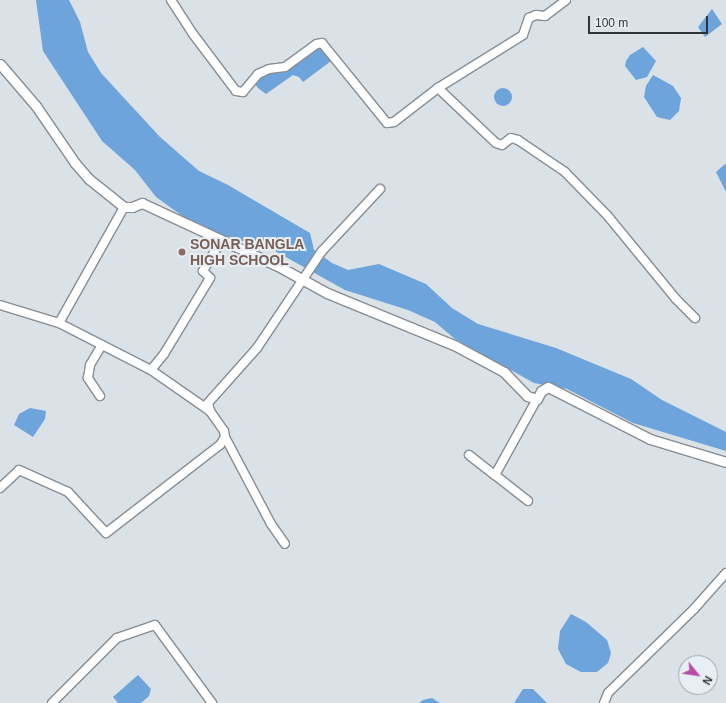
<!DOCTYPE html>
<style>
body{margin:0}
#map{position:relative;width:726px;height:703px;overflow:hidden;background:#dae1e7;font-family:Helvetica,sans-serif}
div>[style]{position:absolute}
.water>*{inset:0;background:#6ca4db}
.round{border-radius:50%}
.roads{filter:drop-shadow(1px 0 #878d93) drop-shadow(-1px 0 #878d93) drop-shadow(0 1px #878d93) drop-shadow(0 -1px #878d93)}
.minor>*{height:8px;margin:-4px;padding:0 4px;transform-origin:4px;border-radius:4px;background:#fff}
.tertiary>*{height:9px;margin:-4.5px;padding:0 4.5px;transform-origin:4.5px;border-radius:4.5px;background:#fff}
.dots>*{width:11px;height:11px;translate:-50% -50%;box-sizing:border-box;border:2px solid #e7eef4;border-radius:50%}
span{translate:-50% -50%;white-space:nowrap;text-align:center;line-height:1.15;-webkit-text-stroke:4px #e7eef4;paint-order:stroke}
.education-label{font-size:14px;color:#785e54;font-weight:700}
.left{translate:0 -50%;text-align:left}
.north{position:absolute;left:678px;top:655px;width:40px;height:40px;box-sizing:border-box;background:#e7eef4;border:1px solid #9ea4a8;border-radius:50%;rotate:120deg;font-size:11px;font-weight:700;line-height:16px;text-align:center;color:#313436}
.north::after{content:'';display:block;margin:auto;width:14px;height:18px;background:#ba4aa7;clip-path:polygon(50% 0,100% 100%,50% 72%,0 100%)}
.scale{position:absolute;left:588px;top:16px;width:120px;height:18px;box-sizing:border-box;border:2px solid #313436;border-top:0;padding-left:5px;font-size:12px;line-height:14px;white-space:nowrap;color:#313436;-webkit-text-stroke:3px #e7eef4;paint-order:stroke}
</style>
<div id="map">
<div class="water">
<div style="clip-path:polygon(36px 0,69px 0,80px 22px,88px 52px,101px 73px,160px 137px,199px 171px,228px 185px,310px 233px,314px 250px,332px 263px,348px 270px,379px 264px,426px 284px,452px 308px,478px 324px,556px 348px,631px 379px,662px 400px,726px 432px,726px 451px,633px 423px,567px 389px,534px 383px,455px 339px,435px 322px,408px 310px,345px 290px,257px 241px,236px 241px,188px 220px,156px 197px,135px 170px,102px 141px,43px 51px)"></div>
<div style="clip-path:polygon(712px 9px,722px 24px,705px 37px,698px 27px)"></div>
<div style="clip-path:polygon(320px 47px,331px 61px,303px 82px,299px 77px,293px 75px,266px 94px,258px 88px,255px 84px,259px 78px)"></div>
<div style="clip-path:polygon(643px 47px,656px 61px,647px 77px,636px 80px,625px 66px,626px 61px,630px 55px)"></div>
<div style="clip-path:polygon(653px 75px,673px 86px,681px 98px,679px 111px,670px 120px,657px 117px,644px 97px,646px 86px)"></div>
<div class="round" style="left:494px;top:88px;width:18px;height:18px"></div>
<div style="clip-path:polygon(725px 164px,726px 165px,726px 192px,716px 172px)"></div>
<div style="clip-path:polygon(30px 408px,46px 411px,45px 419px,33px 437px,14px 425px,19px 414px)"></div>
<div style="clip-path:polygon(571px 614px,586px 622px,607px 640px,611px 653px,608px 663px,597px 672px,581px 672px,566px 664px,558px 649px,560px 631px)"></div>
<div style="clip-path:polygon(138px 675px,151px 689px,149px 696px,141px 703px,118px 703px,113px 697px)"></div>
<div style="clip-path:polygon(523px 689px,533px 689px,547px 703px,514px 703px)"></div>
<div style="clip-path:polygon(432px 698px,440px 703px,419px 703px,423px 700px)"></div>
</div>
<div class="roads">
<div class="minor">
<div style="left:171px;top:0;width:40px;rotate:57.1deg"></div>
<div style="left:193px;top:34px;width:71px;rotate:53deg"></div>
<div style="left:236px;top:91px;width:7px;rotate:8deg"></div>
<div style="left:243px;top:92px;width:23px;rotate:-50deg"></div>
<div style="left:258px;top:74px;width:12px;rotate:-24deg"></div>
<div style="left:269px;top:69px;width:16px;rotate:-7deg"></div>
<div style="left:285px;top:67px;width:39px;rotate:-36deg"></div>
<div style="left:317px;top:44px;width:5px;rotate:-11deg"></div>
<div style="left:322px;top:43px;width:103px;rotate:50.9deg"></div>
<div style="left:387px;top:123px;width:7px;rotate:-8deg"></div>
<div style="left:394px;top:122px;width:56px;rotate:-37.7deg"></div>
<div style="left:438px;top:88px;width:100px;rotate:-31.9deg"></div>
<div style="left:523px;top:35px;width:18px;rotate:-71deg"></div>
<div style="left:529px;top:18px;width:8px;rotate:-23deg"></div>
<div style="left:536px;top:15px;width:9px;rotate:6deg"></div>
<div style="left:545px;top:16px;width:26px;rotate:-37deg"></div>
<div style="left:438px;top:88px;width:80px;rotate:43.5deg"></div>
<div style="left:496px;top:143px;width:6px;rotate:18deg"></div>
<div style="left:502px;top:145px;width:11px;rotate:-38deg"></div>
<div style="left:511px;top:138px;width:7px;rotate:16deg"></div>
<div style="left:518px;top:140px;width:57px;rotate:34.2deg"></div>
<div style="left:565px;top:172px;width:60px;rotate:45.7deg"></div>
<div style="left:607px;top:215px;width:109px;rotate:50.6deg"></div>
<div style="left:676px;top:299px;width:27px;rotate:45deg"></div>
<div style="left:0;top:305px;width:62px;rotate:17deg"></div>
<div style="left:59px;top:323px;width:133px;rotate:-60.7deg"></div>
<div style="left:59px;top:323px;width:103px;rotate:27.1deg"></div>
<div style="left:151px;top:370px;width:21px;rotate:-51deg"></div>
<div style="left:164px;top:354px;width:89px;rotate:-58.8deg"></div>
<div style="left:210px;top:278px;width:10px;rotate:-135deg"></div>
<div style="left:203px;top:271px;width:35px;rotate:-59deg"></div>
<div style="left:151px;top:370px;width:72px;rotate:34.8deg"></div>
<div style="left:100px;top:396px;width:22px;rotate:-124deg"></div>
<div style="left:88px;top:378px;width:13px;rotate:-81deg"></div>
<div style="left:90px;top:365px;width:23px;rotate:-59deg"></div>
<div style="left:225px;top:437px;width:98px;rotate:62.1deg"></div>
<div style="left:271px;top:524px;width:24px;rotate:55deg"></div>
<div style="left:469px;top:455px;width:33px;rotate:38deg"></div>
<div style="left:495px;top:475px;width:87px;rotate:-61.1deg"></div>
<div style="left:495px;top:475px;width:42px;rotate:38.2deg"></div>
<div style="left:0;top:488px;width:26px;rotate:-43deg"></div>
<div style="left:19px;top:470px;width:54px;rotate:24.2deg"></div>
<div style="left:68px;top:492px;width:56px;rotate:47.2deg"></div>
<div style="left:106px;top:533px;width:144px;rotate:-37.7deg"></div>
<div style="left:220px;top:445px;width:9px;rotate:-58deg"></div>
<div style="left:225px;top:437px;width:6px;rotate:-99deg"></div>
<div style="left:224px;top:431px;width:24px;rotate:-125deg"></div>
<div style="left:210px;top:411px;width:8px;rotate:-104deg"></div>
<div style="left:208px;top:403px;width:74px;rotate:-48.3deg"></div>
<div style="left:257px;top:348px;width:117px;rotate:-56.2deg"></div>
<div style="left:322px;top:251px;width:85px;rotate:-46.9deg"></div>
<div style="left:52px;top:703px;width:92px;rotate:-45deg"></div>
<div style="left:117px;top:638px;width:40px;rotate:-18.9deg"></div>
<div style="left:155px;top:625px;width:97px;rotate:53.8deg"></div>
<div style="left:604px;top:703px;width:11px;rotate:-68deg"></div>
<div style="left:608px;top:693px;width:120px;rotate:-44.3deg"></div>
<div style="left:694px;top:609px;width:48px;rotate:-48.4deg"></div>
</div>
<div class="tertiary">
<div style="left:0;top:64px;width:55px;rotate:49.4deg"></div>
<div style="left:36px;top:106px;width:69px;rotate:55.6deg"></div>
<div style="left:75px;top:163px;width:21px;rotate:49deg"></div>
<div style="left:89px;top:179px;width:45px;rotate:38.7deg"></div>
<div style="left:124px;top:207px;width:8px"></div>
<div style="left:132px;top:207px;width:11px;rotate:-22deg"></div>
<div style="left:142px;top:203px;width:150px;rotate:24.9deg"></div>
<div style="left:278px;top:266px;width:56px;rotate:28.9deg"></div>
<div style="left:327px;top:293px;width:139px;rotate:22.3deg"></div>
<div style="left:456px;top:346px;width:55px;rotate:28.4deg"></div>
<div style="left:504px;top:372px;width:33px;rotate:46deg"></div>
<div style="left:527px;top:396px;width:10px;rotate:17deg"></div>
<div style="left:537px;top:399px;width:9px;rotate:-63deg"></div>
<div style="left:541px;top:391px;width:8px;rotate:-30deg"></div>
<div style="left:548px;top:387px;width:114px;rotate:27deg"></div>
<div style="left:650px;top:439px;width:79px;rotate:16.8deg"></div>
</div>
</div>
<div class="dots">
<div style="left:182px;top:252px;background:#8d6e63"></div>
</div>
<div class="education-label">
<span class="left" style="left:190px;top:252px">SONAR BANGLA<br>HIGH SCHOOL</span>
</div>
<div class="north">N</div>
<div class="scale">100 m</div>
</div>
